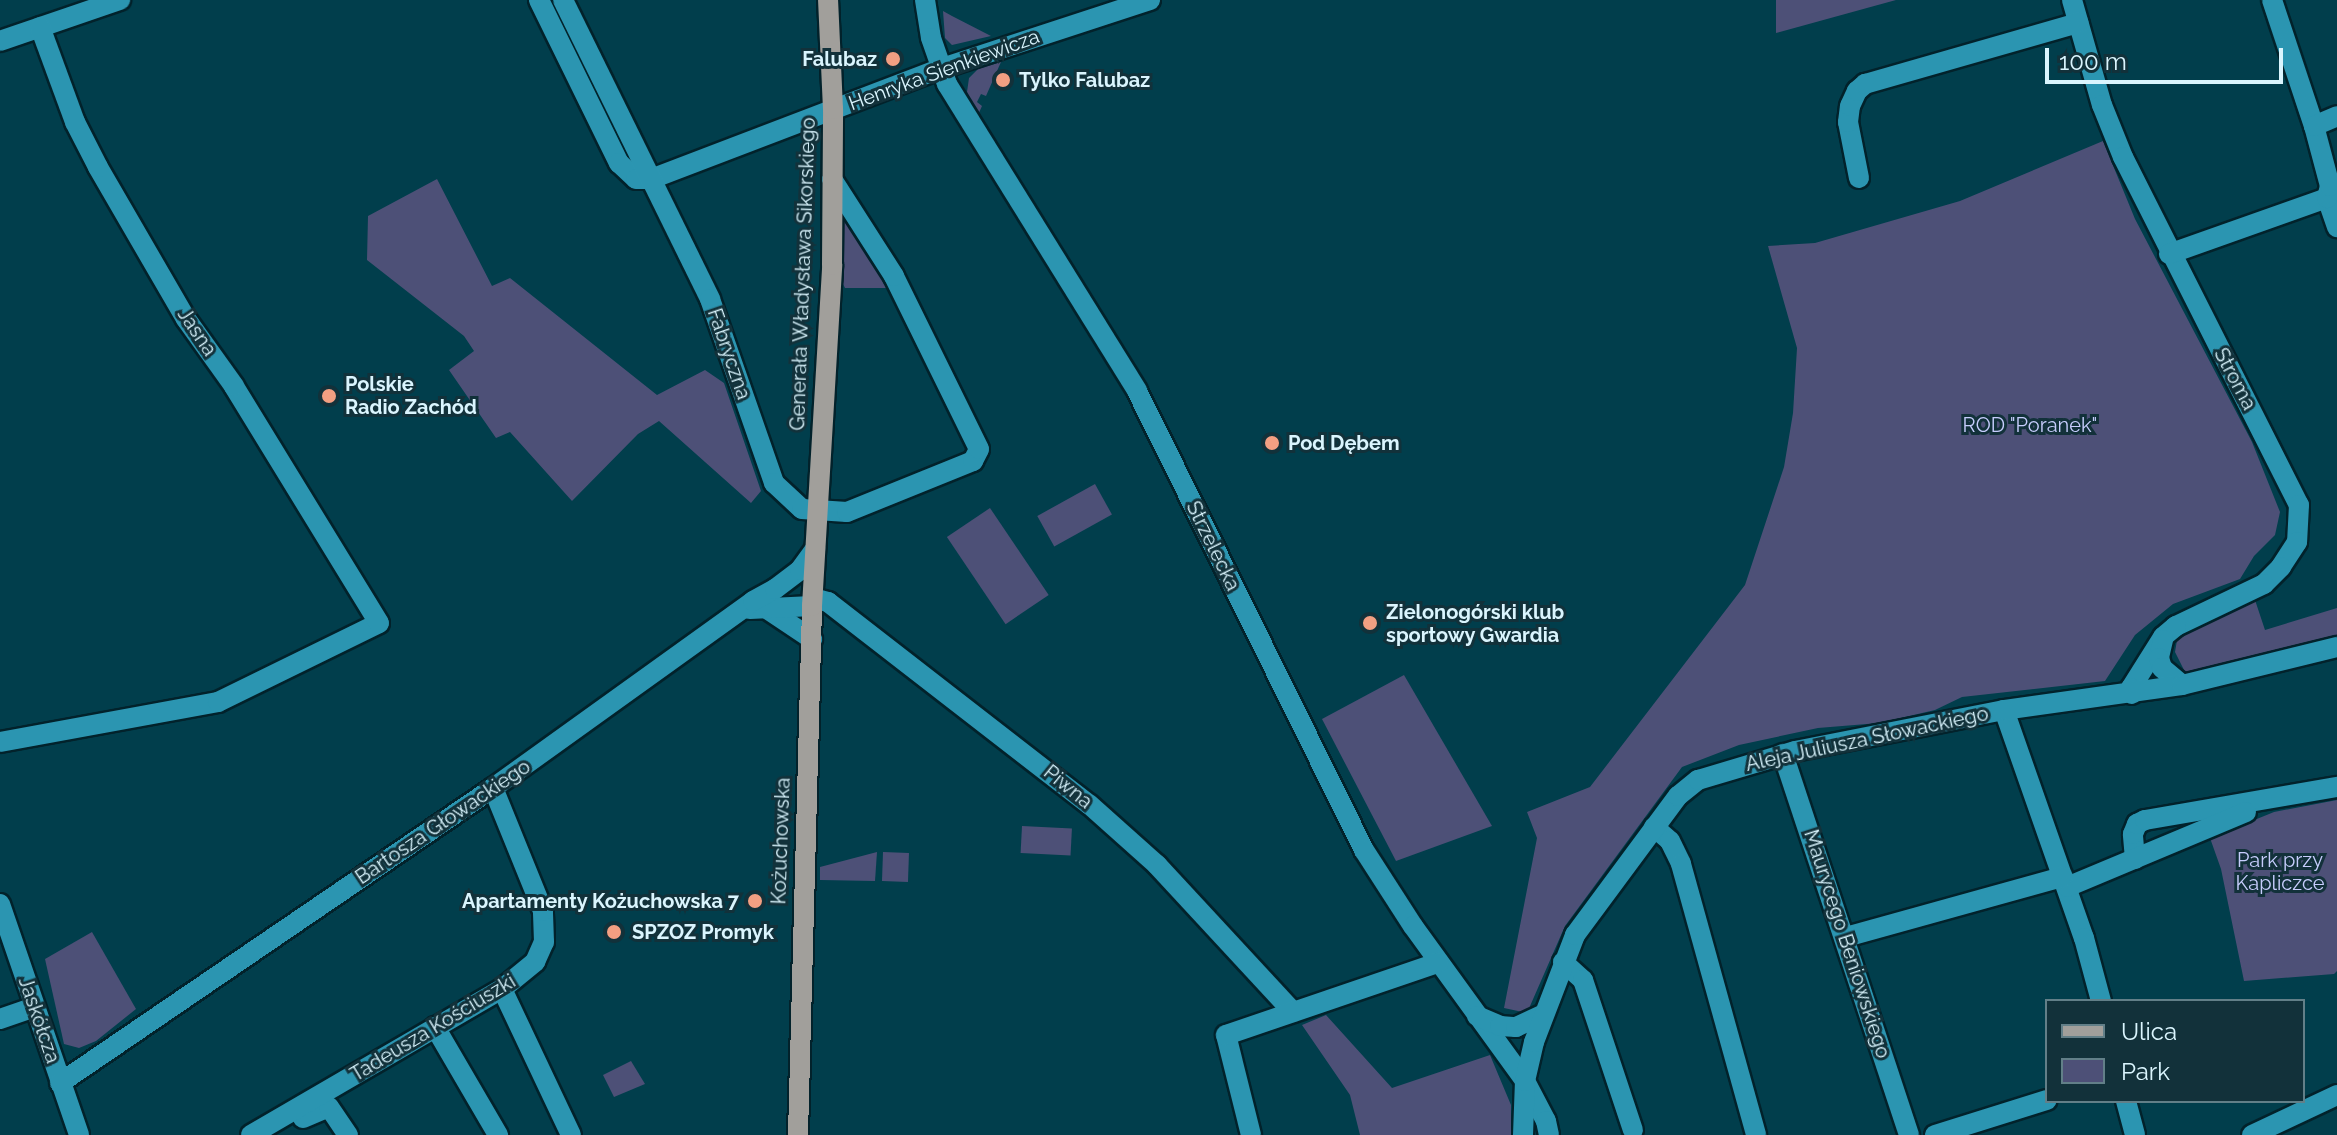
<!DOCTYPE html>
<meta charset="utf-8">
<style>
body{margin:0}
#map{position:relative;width:2337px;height:1135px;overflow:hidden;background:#013e4c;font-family:Raleway,sans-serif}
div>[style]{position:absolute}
.green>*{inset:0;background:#4d5077;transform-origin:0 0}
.roads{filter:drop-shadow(2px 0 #02222b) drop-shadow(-2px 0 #02222b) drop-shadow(0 2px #02222b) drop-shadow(0 -2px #02222b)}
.minor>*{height:20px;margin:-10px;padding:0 10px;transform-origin:10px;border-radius:10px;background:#2b95b1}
.major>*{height:20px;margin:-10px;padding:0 10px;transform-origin:10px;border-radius:10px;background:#a19f9b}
.dots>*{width:22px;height:22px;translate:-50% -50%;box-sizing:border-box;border:4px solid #12313a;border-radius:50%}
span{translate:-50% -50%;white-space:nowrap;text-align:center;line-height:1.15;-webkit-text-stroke:6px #12313a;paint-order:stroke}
.poi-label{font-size:20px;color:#daf5fe;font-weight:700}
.right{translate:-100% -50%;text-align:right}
.left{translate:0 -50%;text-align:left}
.street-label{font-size:20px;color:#daf5fe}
.park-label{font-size:20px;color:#c7cdfd}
.legend{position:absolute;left:2045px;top:999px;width:260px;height:104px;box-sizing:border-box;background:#12313a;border:2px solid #627f88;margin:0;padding:10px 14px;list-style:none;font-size:24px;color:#daf5fe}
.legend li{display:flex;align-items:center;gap:16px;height:40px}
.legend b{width:40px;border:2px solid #627f88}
.scale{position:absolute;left:2045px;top:48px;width:238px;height:36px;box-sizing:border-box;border:4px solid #daf5fe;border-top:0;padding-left:10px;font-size:24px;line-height:28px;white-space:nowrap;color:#daf5fe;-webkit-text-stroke:6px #12313a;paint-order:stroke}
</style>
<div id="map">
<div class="green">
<div style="clip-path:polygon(1776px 0,1896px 0,1776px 33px)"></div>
<div style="clip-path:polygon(943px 11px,952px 16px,991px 36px,952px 45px,945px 38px)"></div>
<div style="clip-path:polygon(1001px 62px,986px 96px,981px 94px,977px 102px,982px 106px,978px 115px,967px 92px,969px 78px,978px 69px)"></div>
<div style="clip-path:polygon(2103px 141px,2135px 219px,2252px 442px,2280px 512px,2275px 535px,2254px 556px,2240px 579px,2173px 604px,2135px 635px,2105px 681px,1962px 697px,1935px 710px,1879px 723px,1818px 728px,1739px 745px,1682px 767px,1565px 926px,1527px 1013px,1504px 1008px,1537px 838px,1527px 812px,1590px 787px,1745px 585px,1784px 467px,1793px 413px,1797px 348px,1768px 246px,1815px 243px,1960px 201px)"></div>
<div style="clip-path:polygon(437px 179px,492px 286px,510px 278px,657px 395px,705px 370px,724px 383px,761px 491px,751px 503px,659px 421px,638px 434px,572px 501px,510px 432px,496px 438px,449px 370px,474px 351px,464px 336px,367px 260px,368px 216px)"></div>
<div style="clip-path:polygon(848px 217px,868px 251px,887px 288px,845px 288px,843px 284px,844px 220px)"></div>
<div style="left:1095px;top:484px;width:35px;height:66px;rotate:61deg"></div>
<div style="left:990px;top:508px;width:105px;height:52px;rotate:56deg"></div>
<div style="clip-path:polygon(2255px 600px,2265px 630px,2337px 608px,2337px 639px,2186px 674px,2175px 652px,2177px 640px,2186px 632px)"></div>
<div style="clip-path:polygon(1404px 675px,1492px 826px,1396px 861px,1322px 719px)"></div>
<div style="clip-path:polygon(2337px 800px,2337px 971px,2334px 974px,2244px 981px,2221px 869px,2210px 838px,2274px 812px)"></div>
<div style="left:1022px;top:826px;width:50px;height:27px;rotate:3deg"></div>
<div style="clip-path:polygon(877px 852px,875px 881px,820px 880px,820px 867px)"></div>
<div style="left:883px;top:852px;width:26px;height:29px;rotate:2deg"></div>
<div style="clip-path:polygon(92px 932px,136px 1009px,96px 1041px,79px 1048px,64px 1044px,45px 959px)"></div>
<div style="clip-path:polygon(1326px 1015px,1392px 1088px,1490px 1055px,1511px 1105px,1511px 1135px,1360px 1135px,1350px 1095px,1302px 1025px)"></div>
<div style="clip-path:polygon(631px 1061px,645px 1084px,614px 1097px,603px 1075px)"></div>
</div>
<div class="roads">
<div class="minor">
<div style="left:539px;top:0;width:182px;rotate:63.9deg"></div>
<div style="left:619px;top:163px;width:23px;rotate:43deg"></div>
<div style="left:636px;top:179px;width:15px"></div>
<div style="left:651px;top:179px;width:308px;rotate:-20.9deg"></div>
<div style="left:939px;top:69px;width:222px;rotate:-18.1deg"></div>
<div style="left:563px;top:0;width:333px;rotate:63.8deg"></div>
<div style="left:710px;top:299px;width:195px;rotate:70.8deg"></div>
<div style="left:774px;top:483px;width:38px;rotate:43deg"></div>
<div style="left:802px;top:509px;width:45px;rotate:3.8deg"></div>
<div style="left:847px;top:512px;width:136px;rotate:-22deg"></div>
<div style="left:973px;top:461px;width:13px;rotate:-63deg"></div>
<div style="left:979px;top:449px;width:193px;rotate:-116.2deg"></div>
<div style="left:894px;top:276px;width:115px;rotate:-122.6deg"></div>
<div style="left:925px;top:0;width:38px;rotate:81deg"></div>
<div style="left:931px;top:38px;width:49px;rotate:70.8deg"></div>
<div style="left:947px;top:84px;width:361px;rotate:58.2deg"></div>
<div style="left:1137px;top:391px;width:512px;rotate:63.69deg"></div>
<div style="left:1364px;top:850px;width:90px;rotate:57.2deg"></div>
<div style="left:1413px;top:926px;width:191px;rotate:54.1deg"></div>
<div style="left:1525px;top:1081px;width:45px;rotate:62.3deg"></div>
<div style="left:1546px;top:1121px;width:14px;rotate:78deg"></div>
<div style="left:2072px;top:0;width:109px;rotate:74.1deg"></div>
<div style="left:2102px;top:105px;width:56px;rotate:68deg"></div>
<div style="left:2123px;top:157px;width:390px;rotate:63.2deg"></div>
<div style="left:2299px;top:505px;width:37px;rotate:93deg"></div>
<div style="left:2297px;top:542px;width:30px;rotate:123deg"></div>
<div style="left:2281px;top:567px;width:24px;rotate:135deg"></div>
<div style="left:2264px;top:584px;width:98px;rotate:154.5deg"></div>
<div style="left:2176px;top:626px;width:17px;rotate:140deg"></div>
<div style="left:2163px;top:637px;width:60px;rotate:122.1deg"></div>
<div style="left:2131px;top:688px;width:6px;rotate:81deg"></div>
<div style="left:2272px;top:0;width:133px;rotate:71.6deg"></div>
<div style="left:0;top:41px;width:127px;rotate:-18.9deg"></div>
<div style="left:1859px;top:178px;width:57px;rotate:-101.1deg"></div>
<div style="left:1848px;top:122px;width:16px;rotate:-83deg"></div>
<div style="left:1850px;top:106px;width:17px;rotate:-65deg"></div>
<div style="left:1857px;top:91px;width:11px;rotate:-41deg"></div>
<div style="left:1865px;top:84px;width:222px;rotate:-16deg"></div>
<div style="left:2327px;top:198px;width:31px;rotate:71deg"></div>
<div style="left:2169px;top:254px;width:168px;rotate:-19.5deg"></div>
<div style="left:2327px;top:198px;width:12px;rotate:-76deg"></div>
<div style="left:2330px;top:186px;width:62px;rotate:-104.9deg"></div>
<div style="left:2314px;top:126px;width:25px;rotate:-23deg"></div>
<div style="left:813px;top:598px;width:16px;rotate:15deg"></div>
<div style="left:828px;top:602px;width:331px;rotate:37.8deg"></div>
<div style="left:1090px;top:805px;width:90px;rotate:41.8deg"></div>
<div style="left:1157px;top:865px;width:200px;rotate:47.2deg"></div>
<div style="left:764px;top:607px;width:58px;rotate:33.7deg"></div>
<div style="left:750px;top:609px;width:62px;rotate:-2.8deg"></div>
<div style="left:2163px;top:640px;width:18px;rotate:103deg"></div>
<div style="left:2159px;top:658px;width:10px;rotate:73deg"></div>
<div style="left:2162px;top:668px;width:26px;rotate:40deg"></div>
<div style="left:2004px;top:710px;width:242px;rotate:70.7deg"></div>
<div style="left:2084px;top:938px;width:65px;rotate:74.9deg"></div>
<div style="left:0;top:742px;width:222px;rotate:-10.4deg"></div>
<div style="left:218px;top:702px;width:179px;rotate:-26.1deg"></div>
<div style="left:379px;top:623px;width:278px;rotate:-121.5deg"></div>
<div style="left:234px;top:386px;width:82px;rotate:-125.6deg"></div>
<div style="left:186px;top:319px;width:176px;rotate:-120.1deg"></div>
<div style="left:98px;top:167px;width:51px;rotate:-117.1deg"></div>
<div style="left:75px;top:122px;width:101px;rotate:-110.2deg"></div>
<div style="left:1783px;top:754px;width:401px;rotate:71.7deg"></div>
<div style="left:1654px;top:827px;width:21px;rotate:41deg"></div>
<div style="left:1670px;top:841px;width:25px;rotate:64deg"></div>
<div style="left:1681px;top:864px;width:281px;rotate:74.5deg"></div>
<div style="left:2135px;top:859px;width:25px;rotate:-95deg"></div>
<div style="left:2133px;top:834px;width:11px;rotate:-68deg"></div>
<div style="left:2137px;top:824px;width:9px;rotate:-27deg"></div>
<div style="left:2145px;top:820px;width:195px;rotate:-9.8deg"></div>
<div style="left:2067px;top:887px;width:194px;rotate:-22.7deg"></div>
<div style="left:0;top:904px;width:244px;rotate:71.1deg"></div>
<div style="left:1846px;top:937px;width:225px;rotate:-15.5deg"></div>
<div style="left:1563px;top:962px;width:27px;rotate:42deg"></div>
<div style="left:1583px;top:980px;width:158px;rotate:71.6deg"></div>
<div style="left:502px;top:989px;width:161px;rotate:64.7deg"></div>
<div style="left:1477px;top:1016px;width:25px;rotate:23deg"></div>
<div style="left:1500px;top:1026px;width:16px;rotate:4deg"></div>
<div style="left:1516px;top:1027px;width:29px;rotate:-25deg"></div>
<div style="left:0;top:1019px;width:36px;rotate:-19deg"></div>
<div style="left:435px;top:1027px;width:125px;rotate:59.7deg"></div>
<div style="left:60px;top:1083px;width:524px;rotate:-34.27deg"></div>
<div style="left:493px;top:788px;width:320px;rotate:-35.7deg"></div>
<div style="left:753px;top:601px;width:25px;rotate:-29deg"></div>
<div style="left:775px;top:589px;width:31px;rotate:-37deg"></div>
<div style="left:800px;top:570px;width:26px;rotate:-54deg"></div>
<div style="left:2126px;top:1101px;width:35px;rotate:75deg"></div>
<div style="left:303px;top:1118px;width:28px;rotate:-23deg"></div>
<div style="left:329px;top:1107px;width:34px;rotate:56deg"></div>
<div style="left:251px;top:1135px;width:290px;rotate:-30.2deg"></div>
<div style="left:502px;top:989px;width:43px;rotate:-39.3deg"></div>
<div style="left:535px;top:962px;width:22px;rotate:-66deg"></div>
<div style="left:544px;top:942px;width:31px;rotate:-92deg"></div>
<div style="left:543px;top:911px;width:133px;rotate:-112.1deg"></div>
<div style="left:1251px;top:1135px;width:103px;rotate:-104deg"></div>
<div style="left:1226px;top:1035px;width:224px;rotate:-18.8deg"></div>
<div style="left:1523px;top:1135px;width:54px;rotate:-87.9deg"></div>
<div style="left:1525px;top:1081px;width:40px;rotate:-77deg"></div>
<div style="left:1534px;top:1042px;width:115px;rotate:-69deg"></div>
<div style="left:1575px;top:935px;width:173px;rotate:-53.5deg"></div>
<div style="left:1678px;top:796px;width:26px;rotate:-39deg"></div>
<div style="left:1698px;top:780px;width:101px;rotate:-16.6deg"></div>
<div style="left:1795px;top:751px;width:213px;rotate:-11.1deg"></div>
<div style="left:2004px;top:710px;width:180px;rotate:-8deg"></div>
<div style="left:2182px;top:685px;width:160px;rotate:-13.8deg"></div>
<div style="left:1935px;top:1135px;width:117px;rotate:-17.4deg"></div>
<div style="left:2252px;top:1135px;width:94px;rotate:-25.2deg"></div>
</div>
<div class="major">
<div style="left:798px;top:1135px;width:529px;rotate:-88.48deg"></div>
<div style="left:812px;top:606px;width:342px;rotate:-86.6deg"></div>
<div style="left:832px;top:265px;width:156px;rotate:-89.6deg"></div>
<div style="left:833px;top:109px;width:109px;rotate:-92.6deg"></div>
</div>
</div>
<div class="dots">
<div style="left:893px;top:59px;background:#f39f82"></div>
<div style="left:1003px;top:80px;background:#f39f82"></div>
<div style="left:329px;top:396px;background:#f39f82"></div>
<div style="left:1272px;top:443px;background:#f39f82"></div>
<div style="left:1370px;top:623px;background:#f39f82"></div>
<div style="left:755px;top:901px;background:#f39f82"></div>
<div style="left:614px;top:932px;background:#f39f82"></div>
</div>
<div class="poi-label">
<span class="right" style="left:877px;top:59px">Falubaz</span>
<span class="left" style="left:1019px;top:80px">Tylko Falubaz</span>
<span class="left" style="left:345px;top:396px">Polskie<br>Radio Zachód</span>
<span class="left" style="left:1288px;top:443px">Pod Dębem</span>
<span class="left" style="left:1386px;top:624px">Zielonogórski klub<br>sportowy Gwardia</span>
<span class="right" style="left:739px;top:901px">Apartamenty Kożuchowska 7</span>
<span class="left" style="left:632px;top:932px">SPZOZ Promyk</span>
</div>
<div class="street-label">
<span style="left:944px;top:70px;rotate:-20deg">Henryka Sienkiewicza</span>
<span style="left:803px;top:274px;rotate:-88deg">Generała Władysława Sikorskiego</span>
<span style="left:197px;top:332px;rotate:56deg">Jasna</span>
<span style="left:729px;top:354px;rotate:71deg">Fabryczna</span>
<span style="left:2235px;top:379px;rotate:62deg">Stroma</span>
<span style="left:1213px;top:546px;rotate:64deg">Strzelecka</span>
<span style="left:1867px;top:739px;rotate:-12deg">Aleja Juliusza Słowackiego</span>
<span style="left:1068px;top:787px;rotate:39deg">Piwna</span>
<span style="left:443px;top:822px;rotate:-34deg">Bartosza Głowackiego</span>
<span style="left:781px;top:841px;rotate:-88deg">Kożuchowska</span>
<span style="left:1847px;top:944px;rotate:72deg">Maurycego Beniowskiego</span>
<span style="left:39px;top:1020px;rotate:71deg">Jaskółcza</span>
<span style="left:433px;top:1028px;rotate:-31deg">Tadeusza Kościuszki</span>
</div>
<div class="park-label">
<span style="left:2030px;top:425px">ROD "Poranek"</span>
<span style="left:2280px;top:872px">Park przy<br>Kapliczce</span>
</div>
<ul class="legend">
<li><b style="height:10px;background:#a19f9b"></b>Ulica</li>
<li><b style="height:22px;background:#4d5077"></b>Park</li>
</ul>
<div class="scale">100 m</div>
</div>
